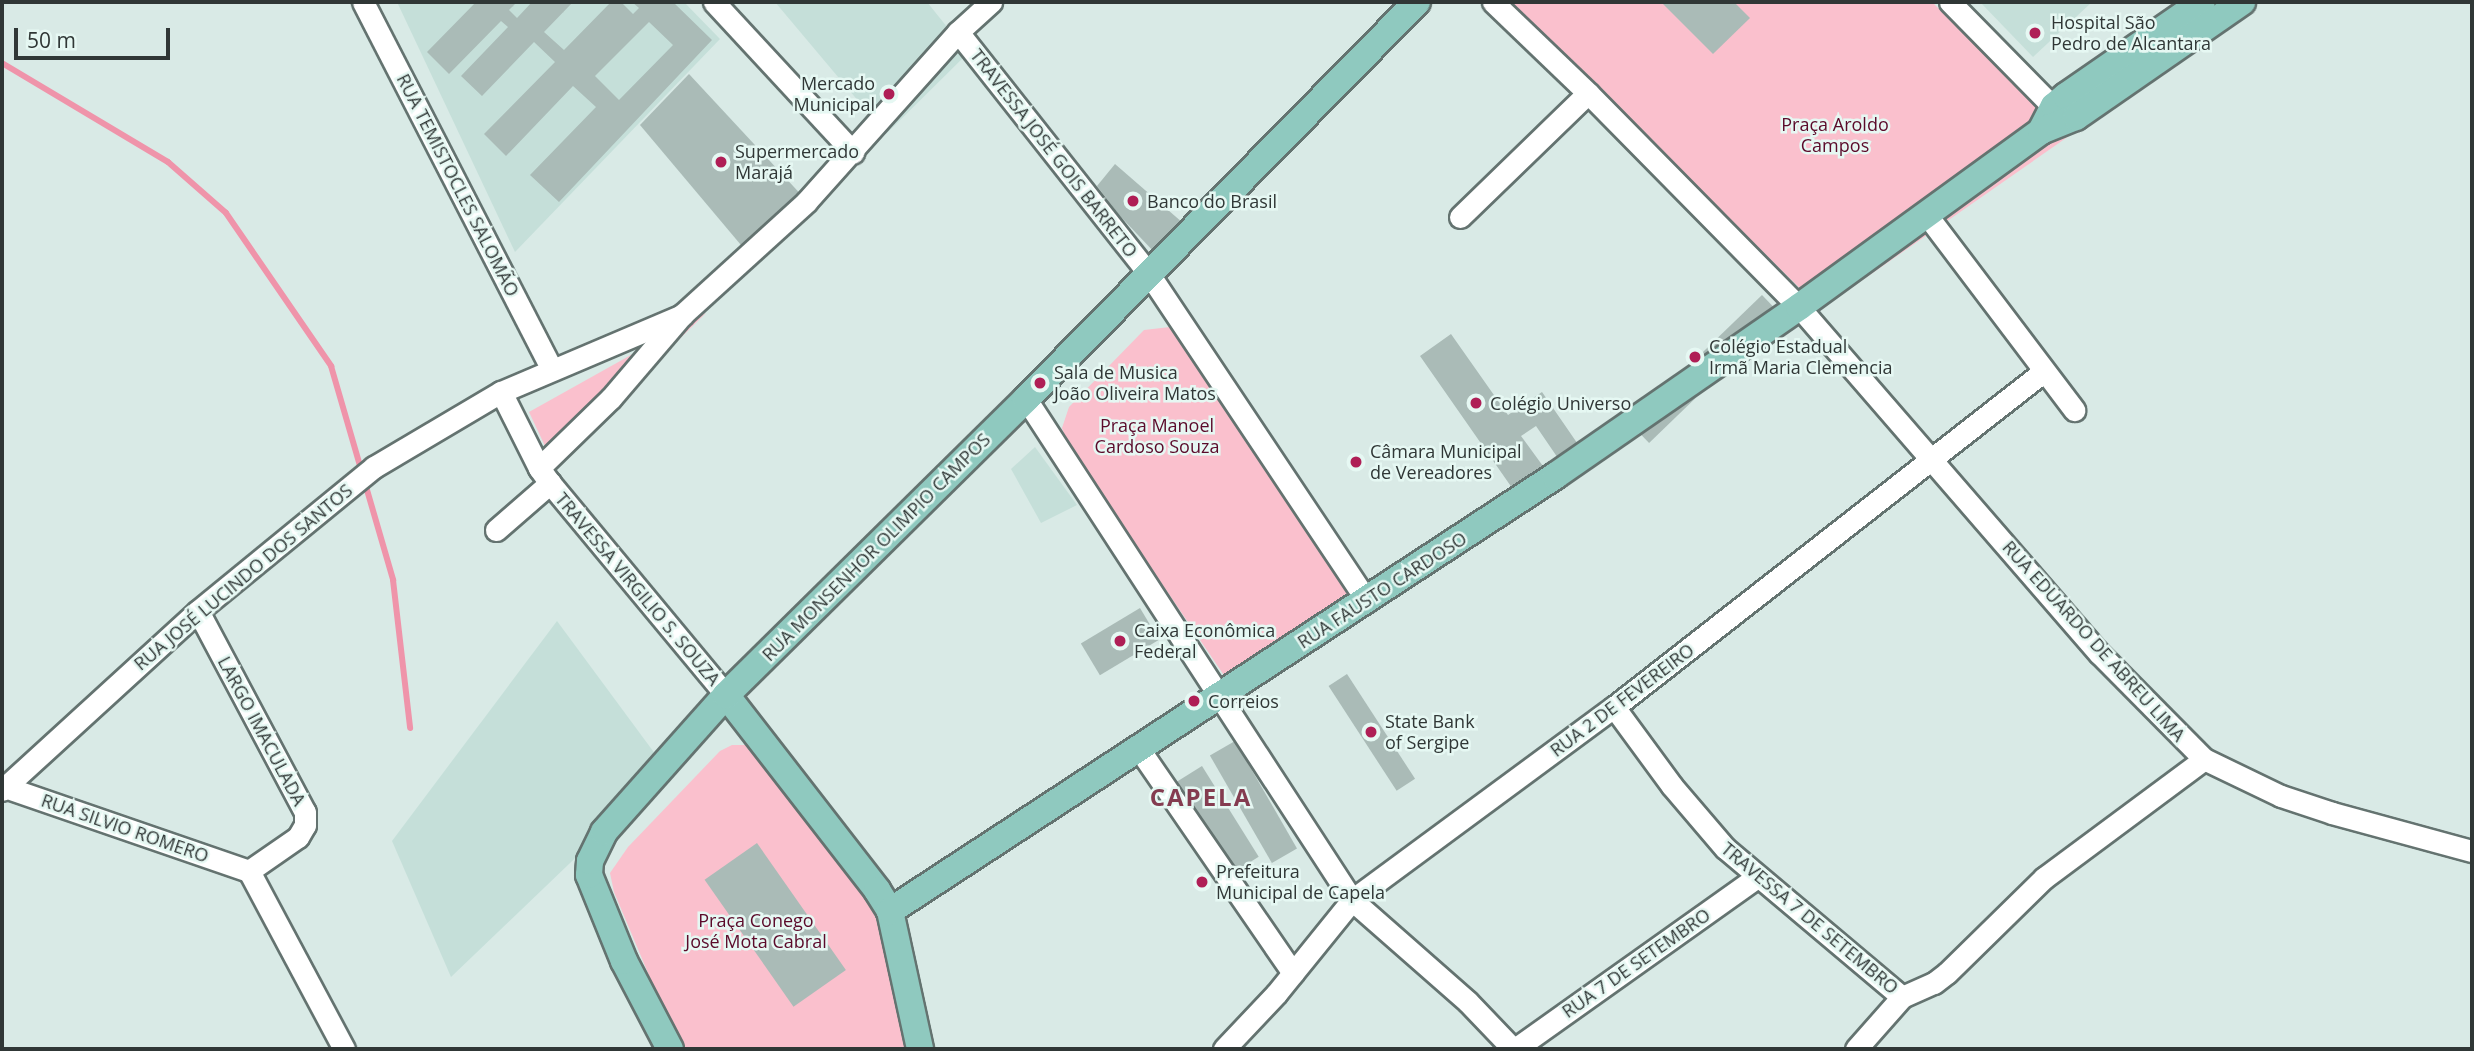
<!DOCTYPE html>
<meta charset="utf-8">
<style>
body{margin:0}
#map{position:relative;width:2474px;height:1051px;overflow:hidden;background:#d9eae6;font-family:"Open Sans",sans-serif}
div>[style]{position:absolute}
.built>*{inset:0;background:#c5dfd9}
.green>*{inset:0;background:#fac0cd}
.stream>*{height:6px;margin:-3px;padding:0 3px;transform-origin:3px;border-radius:3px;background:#ef94aa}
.building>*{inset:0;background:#aabbb7;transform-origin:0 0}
.roads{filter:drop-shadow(2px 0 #647370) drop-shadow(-2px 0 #647370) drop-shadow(0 2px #647370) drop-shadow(0 -2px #647370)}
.minor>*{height:21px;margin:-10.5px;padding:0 10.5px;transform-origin:10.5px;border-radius:10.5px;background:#fff}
.major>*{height:26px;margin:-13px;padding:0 13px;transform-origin:13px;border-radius:13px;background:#8fc9bf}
.dots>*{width:19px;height:19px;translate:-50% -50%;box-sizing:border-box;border:4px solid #e6f8f3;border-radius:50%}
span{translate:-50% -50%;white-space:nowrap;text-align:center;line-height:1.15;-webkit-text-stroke:5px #e6f8f3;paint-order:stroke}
.poi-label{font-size:18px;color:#303736}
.left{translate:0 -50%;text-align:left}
.right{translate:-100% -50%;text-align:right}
.park-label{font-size:18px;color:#5b0a2a}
.street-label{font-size:18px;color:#303736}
.district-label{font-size:24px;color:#843c50;font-weight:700;letter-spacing:2px}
.frame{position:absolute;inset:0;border:4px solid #303736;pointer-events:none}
.scale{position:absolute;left:14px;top:28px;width:156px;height:32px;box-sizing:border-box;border:4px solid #303736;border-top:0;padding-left:9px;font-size:21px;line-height:24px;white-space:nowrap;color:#303736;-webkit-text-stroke:5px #e6f8f3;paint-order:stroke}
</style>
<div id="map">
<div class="built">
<div style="clip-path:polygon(397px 2px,684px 2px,720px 39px,515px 252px)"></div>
<div style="clip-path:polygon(775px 2px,927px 2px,968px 53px,886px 134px)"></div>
<div style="clip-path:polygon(1980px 2px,2092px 2px,2033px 57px)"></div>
<div style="clip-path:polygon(1035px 447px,1077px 505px,1041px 523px,1011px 469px)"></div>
<div style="clip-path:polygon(557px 621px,667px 770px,451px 977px,392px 841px)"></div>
</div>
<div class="green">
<div style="clip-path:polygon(1509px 2px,1932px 2px,2069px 136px,1821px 309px)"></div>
<div style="clip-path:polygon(706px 313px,553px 463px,529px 412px)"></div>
<div style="clip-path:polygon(1170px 327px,1187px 341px,1352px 591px,1355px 619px,1246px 694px,1234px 690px,1069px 447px,1062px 428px,1069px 407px,1144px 330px)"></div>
<div style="clip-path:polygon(732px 745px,746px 745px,760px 757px,892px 909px,914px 1049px,680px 1049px,614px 892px,610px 873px,628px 847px,720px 751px)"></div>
</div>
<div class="stream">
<div style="left:2px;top:63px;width:193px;rotate:30.8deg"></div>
<div style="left:168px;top:162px;width:77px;rotate:41.3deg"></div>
<div style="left:226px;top:213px;width:186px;rotate:55.5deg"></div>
<div style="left:331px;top:366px;width:223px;rotate:73.8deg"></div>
<div style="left:393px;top:580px;width:149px;rotate:83.4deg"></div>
</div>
<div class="building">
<div style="clip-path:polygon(evenodd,476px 2px,517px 2px,509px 10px,517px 18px,532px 2px,573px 2px,544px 32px,564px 50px,611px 2px,621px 2px,633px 14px,639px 8px,632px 2px,673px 2px,712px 40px,559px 202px,530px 175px,596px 107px,573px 86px,506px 156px,484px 134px,555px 62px,534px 42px,482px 96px,461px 76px,508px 27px,501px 21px,449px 74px,427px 52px,476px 2px,649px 22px,673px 45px,619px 100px,595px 76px,649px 22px)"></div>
<div style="clip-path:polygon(1661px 2px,1734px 2px,1750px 18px,1713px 54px)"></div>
<div style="clip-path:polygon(689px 74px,806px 200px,746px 251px,640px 125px)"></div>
<div style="clip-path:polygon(1115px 164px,1183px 223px,1155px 253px,1120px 216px,1097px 186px)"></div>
<div style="left:1762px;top:295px;width:28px;height:184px;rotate:46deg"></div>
<div style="clip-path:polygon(1451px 334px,1508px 415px,1542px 392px,1584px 453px,1564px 467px,1536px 426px,1521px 436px,1548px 473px,1517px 495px,1420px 356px)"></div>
<div style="left:1140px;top:608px;width:37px;height:69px;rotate:59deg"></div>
<div style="left:1347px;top:674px;width:125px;height:22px;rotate:57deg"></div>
<div style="left:1235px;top:741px;width:124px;height:29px;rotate:60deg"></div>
<div style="left:1202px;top:766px;width:107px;height:33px;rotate:58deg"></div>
<div style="left:757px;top:843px;width:155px;height:64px;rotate:55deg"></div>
</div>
<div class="roads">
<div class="minor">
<div style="left:363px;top:2px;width:413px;rotate:62.8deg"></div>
<div style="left:714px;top:2px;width:205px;rotate:47.2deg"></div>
<div style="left:1493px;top:2px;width:132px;rotate:43.8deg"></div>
<div style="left:1588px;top:93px;width:301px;rotate:45.4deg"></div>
<div style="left:1799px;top:307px;width:459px;rotate:49.1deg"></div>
<div style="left:2100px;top:654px;width:148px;rotate:45.3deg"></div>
<div style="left:2204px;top:759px;width:85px;rotate:25.7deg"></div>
<div style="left:2281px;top:796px;width:54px;rotate:18.4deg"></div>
<div style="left:2332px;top:813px;width:145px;rotate:15.2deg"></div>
<div style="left:1950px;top:2px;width:163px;rotate:45.5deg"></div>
<div style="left:958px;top:32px;width:308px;rotate:51.7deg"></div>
<div style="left:1149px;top:274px;width:393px;rotate:56.3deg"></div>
<div style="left:1926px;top:214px;width:246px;rotate:52.9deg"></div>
<div style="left:1460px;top:217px;width:178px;rotate:-44.1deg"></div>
<div style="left:501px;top:392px;width:85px;rotate:63.4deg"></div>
<div style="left:539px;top:468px;width:19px;rotate:54deg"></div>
<div style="left:550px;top:483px;width:276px;rotate:50.3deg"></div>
<div style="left:1026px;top:399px;width:598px;rotate:56.95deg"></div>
<div style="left:1352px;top:900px;width:154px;rotate:41.3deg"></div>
<div style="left:1468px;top:1002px;width:65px;rotate:46.2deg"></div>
<div style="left:539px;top:468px;width:100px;rotate:-44.2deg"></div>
<div style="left:611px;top:398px;width:109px;rotate:-49.5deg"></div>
<div style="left:682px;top:315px;width:168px;rotate:-42.3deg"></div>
<div style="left:806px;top:202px;width:228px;rotate:-48.2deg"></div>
<div style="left:958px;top:32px;width:45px;rotate:-42.3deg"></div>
<div style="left:496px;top:530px;width:72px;rotate:-41deg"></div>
<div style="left:198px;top:611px;width:228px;rotate:62deg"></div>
<div style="left:305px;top:812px;width:13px;rotate:90deg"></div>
<div style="left:305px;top:825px;width:14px;rotate:120deg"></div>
<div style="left:298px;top:837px;width:60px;rotate:145.2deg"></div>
<div style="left:1614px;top:707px;width:98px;rotate:53.7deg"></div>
<div style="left:1672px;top:786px;width:82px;rotate:49.5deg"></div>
<div style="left:1725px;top:848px;width:231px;rotate:40.1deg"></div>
<div style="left:1139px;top:749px;width:272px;rotate:55.5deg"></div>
<div style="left:2px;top:786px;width:261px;rotate:19deg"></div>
<div style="left:2px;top:790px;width:265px;rotate:-42.4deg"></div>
<div style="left:198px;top:611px;width:227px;rotate:-39.3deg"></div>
<div style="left:374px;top:467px;width:147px;rotate:-30.6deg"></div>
<div style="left:501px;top:392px;width:197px;rotate:-23deg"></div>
<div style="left:249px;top:871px;width:202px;rotate:61.9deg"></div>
<div style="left:1224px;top:1049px;width:76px;rotate:-46.6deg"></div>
<div style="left:1276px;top:994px;width:121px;rotate:-51deg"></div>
<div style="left:1352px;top:900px;width:325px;rotate:-36.4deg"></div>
<div style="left:1614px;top:707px;width:544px;rotate:-37.99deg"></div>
<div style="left:1515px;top:1049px;width:297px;rotate:-35.4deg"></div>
<div style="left:1856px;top:1049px;width:69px;rotate:-48.5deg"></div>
<div style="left:1902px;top:997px;width:35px;rotate:-24deg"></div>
<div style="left:1934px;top:983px;width:16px;rotate:-38deg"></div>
<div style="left:1947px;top:973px;width:136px;rotate:-44.4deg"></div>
<div style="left:2044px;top:878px;width:199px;rotate:-36.6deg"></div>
</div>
<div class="major">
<div style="left:2041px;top:131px;width:28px;rotate:-63deg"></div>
<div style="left:2054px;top:106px;width:16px;rotate:-40deg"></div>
<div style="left:2066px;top:96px;width:165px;rotate:-34.7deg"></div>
<div style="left:726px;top:695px;width:247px;rotate:52.2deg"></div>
<div style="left:877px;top:890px;width:25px;rotate:58deg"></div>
<div style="left:890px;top:911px;width:141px;rotate:77.7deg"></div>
<div style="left:890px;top:911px;width:795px;rotate:-33.19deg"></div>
<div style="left:1555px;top:476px;width:297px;rotate:-34.7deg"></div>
<div style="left:1799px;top:307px;width:299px;rotate:-36deg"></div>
<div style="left:2041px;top:131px;width:38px;rotate:-22deg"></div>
<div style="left:2076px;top:117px;width:202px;rotate:-34.7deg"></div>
<div style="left:670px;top:1049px;width:99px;rotate:-117.6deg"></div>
<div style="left:624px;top:961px;width:93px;rotate:-112.1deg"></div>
<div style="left:589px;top:875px;width:14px;rotate:-86deg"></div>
<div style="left:590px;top:861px;width:32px;rotate:-64deg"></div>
<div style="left:604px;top:832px;width:183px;rotate:-48.3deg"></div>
<div style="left:726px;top:695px;width:421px;rotate:-44.6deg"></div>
<div style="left:1026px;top:399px;width:557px;rotate:-45.44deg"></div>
</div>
</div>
<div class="dots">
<div style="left:2035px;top:33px;background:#af1f56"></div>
<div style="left:889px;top:94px;background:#af1f56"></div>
<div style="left:721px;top:162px;background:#af1f56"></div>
<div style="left:1133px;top:201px;background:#af1f56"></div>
<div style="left:1695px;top:357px;background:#af1f56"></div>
<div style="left:1040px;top:383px;background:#af1f56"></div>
<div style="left:1476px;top:403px;background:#af1f56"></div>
<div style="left:1356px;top:462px;background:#af1f56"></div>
<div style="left:1120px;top:641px;background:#af1f56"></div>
<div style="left:1194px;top:701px;background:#af1f56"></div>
<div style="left:1371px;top:732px;background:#af1f56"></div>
<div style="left:1202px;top:882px;background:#af1f56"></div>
</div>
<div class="poi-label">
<span class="left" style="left:2051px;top:33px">Hospital São<br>Pedro de Alcantara</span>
<span class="right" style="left:875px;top:94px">Mercado<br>Municipal</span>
<span class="left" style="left:735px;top:162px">Supermercado<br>Marajá</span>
<span class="left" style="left:1147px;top:201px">Banco do Brasil</span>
<span class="left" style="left:1709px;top:357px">Colégio Estadual<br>Irmã Maria Clemencia</span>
<span class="left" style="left:1054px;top:383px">Sala de Musica<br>João Oliveira Matos</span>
<span class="left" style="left:1490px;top:403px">Colégio Universo</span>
<span class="left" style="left:1370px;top:462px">Câmara Municipal<br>de Vereadores</span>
<span class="left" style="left:1134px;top:641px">Caixa Econômica<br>Federal</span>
<span class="left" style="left:1208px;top:701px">Correios</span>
<span class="left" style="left:1385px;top:732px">State Bank<br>of Sergipe</span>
<span class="left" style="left:1216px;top:882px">Prefeitura<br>Municipal de Capela</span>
</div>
<div class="park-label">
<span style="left:1835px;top:135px">Praça Aroldo<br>Campos</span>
<span style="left:1157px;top:436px">Praça Manoel<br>Cardoso Souza</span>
<span style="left:756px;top:931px">Praça Conego<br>José Mota Cabral</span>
</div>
<div class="street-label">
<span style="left:1054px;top:153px;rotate:52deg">TRAVESSA JOSÉ GOIS BARRETO</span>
<span style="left:458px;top:185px;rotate:63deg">RUA TEMISTOCLES SALOMÃO</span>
<span style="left:876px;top:547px;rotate:-45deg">RUA MONSENHOR OLIMPIO CAMPOS</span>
<span style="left:243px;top:577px;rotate:-40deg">RUA JOSÉ LUCINDO DOS SANTOS</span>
<span style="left:638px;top:589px;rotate:50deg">TRAVESSA VIRGILIO S. SOUZA</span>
<span style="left:1382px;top:590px;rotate:-33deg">RUA FAUSTO CARDOSO</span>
<span style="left:2094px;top:641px;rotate:48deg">RUA EDUARDO DE ABREU LIMA</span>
<span style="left:1622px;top:700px;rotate:-37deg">RUA 2 DE FEVEREIRO</span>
<span style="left:262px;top:731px;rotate:62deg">LARGO IMACULADA</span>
<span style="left:125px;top:828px;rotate:19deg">RUA SILVIO ROMERO</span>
<span style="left:1810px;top:918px;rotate:40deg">TRAVESSA 7 DE SETEMBRO</span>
<span style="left:1636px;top:963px;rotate:-35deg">RUA 7 DE SETEMBRO</span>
</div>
<div class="district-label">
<span style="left:1201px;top:797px">CAPELA</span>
</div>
<div class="frame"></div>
<div class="scale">50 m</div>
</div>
